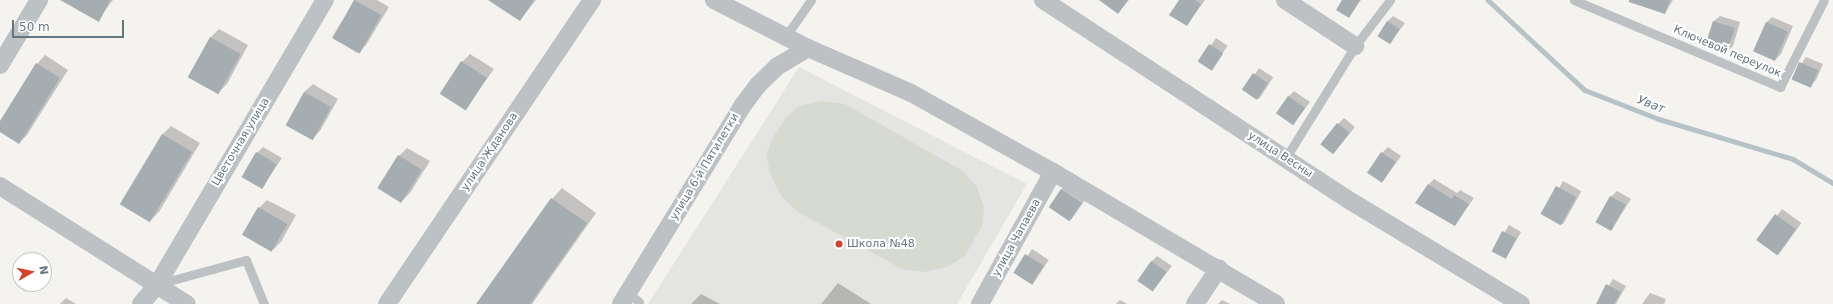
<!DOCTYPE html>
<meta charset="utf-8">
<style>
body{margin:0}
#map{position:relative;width:1833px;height:304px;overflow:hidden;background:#f4f3f0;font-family:"DejaVu Sans",sans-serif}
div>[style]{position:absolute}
.built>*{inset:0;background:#e4e5e3}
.green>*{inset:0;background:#d6dad1}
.shadow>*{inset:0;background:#0003;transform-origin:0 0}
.stream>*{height:4.5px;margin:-2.25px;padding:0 2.25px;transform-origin:2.25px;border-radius:2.25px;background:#b6c2c5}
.building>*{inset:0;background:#a5adb1;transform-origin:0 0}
.lane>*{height:9px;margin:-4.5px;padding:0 4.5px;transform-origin:4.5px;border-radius:4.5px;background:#bdc1c4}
.street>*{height:18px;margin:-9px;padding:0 9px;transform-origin:9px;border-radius:9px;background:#bdc1c4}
.dots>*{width:11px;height:11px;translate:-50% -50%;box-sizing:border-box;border:2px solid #fff;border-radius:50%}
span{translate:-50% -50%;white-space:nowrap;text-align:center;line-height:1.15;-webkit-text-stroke:4px #fff;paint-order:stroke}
.street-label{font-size:11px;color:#65767f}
.poi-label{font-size:11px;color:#65767f}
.left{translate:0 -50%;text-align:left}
.water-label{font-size:12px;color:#60787c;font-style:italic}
.north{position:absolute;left:12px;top:252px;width:40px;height:40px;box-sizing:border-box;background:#fff;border:1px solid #c1c8cc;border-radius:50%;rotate:81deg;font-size:11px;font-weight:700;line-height:16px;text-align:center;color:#65767f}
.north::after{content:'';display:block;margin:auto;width:14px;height:18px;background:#d6432d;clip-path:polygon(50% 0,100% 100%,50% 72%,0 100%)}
.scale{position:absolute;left:12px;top:20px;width:112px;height:18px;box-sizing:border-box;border:2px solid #65767f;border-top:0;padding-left:5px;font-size:12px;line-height:14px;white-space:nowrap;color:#65767f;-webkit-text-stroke:3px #fff;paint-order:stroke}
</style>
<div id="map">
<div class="built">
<div style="clip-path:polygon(799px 67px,1027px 184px,957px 304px,648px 304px)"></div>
</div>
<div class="green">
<div style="clip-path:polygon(822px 101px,845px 104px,963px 171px,977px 187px,984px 208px,982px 226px,965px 256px,947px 267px,923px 272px,902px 269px,798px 212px,782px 197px,772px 179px,766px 156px,772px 139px,787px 116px,799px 106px)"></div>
</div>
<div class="shadow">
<div style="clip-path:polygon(79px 0,113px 0,98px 20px)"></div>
<div style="clip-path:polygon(355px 0,377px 0,389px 7px,366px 45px,357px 53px,332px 37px)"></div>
<div style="clip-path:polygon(501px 0,536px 0,520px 20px)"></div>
<div style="clip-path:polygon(1108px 0,1129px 0,1118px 13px)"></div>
<div style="clip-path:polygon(1180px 0,1205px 0,1187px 25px)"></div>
<div style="clip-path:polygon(1343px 0,1361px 0,1349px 17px)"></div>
<div style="clip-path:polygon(1647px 0,1673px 0,1665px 13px)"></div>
<div style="clip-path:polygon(1393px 16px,1405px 23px,1390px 43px,1387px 22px)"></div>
<div style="clip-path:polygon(1720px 16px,1740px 22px,1733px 46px,1727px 52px,1714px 21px)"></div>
<div style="clip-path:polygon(1772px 17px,1793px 26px,1781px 54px,1775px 60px,1766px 23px)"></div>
<div style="clip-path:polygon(219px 29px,248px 45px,227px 84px,219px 92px,211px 37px)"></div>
<div style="left:1216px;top:38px;width:14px;height:28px;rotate:34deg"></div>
<div style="clip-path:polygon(470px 54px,494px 69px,465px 109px,462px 62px)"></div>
<div style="clip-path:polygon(45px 55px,68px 70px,27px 135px,19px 143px,0 131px,0 123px,37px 64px)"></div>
<div style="clip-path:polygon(1806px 57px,1823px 64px,1816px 80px,1810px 86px,1792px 78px)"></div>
<div style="left:1259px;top:68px;width:17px;height:26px;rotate:33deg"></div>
<div style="clip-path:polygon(313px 84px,338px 99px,320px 131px,312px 139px,304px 92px)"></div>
<div style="clip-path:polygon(1294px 91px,1310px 102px,1293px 124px,1288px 97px)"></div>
<div style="clip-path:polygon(1344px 118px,1355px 127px,1334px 153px,1338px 124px)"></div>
<div style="clip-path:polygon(171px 126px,200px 143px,159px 212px,151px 220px,121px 203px,163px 134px)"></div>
<div style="clip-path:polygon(263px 147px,282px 158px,262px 188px,257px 153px)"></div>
<div style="clip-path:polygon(1388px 147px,1401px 156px,1383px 181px,1382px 153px)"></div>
<div style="clip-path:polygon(407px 148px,430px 161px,410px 193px,402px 201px,399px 156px)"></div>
<div style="clip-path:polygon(1434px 179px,1457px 193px,1460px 190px,1474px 198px,1455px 225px,1429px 184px)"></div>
<div style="left:1563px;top:181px;width:21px;height:38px;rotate:29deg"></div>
<div style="clip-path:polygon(1067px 184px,1087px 197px,1071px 220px,1061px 190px)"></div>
<div style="clip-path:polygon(562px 188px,596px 213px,532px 304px,478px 304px,552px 199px)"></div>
<div style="clip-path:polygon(1617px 191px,1631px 199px,1612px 229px,1611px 197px)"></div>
<div style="clip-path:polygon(267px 200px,296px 215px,281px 242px,273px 250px,259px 208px)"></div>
<div style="left:1782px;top:209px;width:24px;height:39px;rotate:36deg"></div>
<div style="left:1509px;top:225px;width:14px;height:31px;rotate:30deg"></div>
<div style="left:1032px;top:249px;width:20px;height:30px;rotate:33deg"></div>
<div style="clip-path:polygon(1157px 256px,1172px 266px,1153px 290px,1151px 262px)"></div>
<div style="clip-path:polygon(1613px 279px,1626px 286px,1616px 304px,1597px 304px)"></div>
<div style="clip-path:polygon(838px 283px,871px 304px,821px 304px)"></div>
<div style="clip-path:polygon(1650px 293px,1666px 299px,1664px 304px,1642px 304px)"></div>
<div style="clip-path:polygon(701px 294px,720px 304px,691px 304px)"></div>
<div style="clip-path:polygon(66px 298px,76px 304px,60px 304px)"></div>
<div style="clip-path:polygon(1120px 300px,1127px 304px,1116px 304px)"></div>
<div style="clip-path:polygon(1222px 300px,1230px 304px,1218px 304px)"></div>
</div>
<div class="stream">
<div style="left:1488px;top:0;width:132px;rotate:42.9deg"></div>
<div style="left:1585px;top:90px;width:79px;rotate:21.4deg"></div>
<div style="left:1659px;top:119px;width:140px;rotate:16.6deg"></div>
<div style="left:1793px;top:159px;width:47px;rotate:31deg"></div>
</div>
<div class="building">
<div style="clip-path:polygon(60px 0,110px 0,99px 22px)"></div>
<div style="left:354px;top:0;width:31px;height:44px;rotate:29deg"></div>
<div style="clip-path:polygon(488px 0,534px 0,520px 21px)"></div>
<div style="clip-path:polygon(1099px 0,1128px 0,1118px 14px)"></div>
<div style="clip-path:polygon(1179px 0,1195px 0,1201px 4px,1187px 26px,1169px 15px)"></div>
<div style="clip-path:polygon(1342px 0,1360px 0,1349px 18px,1336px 10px)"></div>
<div style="clip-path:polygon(1629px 0,1670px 0,1665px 14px,1629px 2px)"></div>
<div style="left:1387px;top:21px;width:15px;height:18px;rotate:32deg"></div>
<div style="left:1713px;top:21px;width:23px;height:26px;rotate:18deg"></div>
<div style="left:1766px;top:22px;width:24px;height:32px;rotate:24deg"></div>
<div style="left:210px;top:37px;width:35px;height:46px;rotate:29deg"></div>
<div style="left:1209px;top:44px;width:17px;height:21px;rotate:33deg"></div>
<div style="left:461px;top:61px;width:31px;height:39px;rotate:33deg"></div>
<div style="left:1799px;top:62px;width:21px;height:19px;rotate:23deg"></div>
<div style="clip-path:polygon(36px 63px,60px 78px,19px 144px,0 132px,0 121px)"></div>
<div style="left:1253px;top:73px;width:18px;height:20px;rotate:34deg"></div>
<div style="left:304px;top:92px;width:31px;height:38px;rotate:29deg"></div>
<div style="left:1288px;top:96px;width:21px;height:21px;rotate:35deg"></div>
<div style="left:1337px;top:123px;width:16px;height:27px;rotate:38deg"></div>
<div style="left:162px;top:134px;width:35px;height:82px;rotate:31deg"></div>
<div style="left:256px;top:152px;width:24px;height:29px;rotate:30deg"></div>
<div style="left:1381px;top:152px;width:18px;height:25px;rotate:34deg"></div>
<div style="left:398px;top:155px;width:28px;height:39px;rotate:32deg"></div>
<div style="clip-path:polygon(1428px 184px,1452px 199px,1454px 195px,1469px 204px,1455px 226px,1415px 203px)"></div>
<div style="left:1556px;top:186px;width:23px;height:32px;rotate:29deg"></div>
<div style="left:1061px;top:189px;width:25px;height:22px;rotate:34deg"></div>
<div style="left:1610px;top:196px;width:18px;height:30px;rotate:29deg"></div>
<div style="clip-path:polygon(551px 198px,587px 223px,530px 304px,476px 304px)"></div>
<div style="left:258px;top:207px;width:34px;height:32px;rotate:30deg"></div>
<div style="left:1775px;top:214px;width:26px;height:32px;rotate:36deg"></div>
<div style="left:1502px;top:231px;width:16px;height:23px;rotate:27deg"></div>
<div style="left:1025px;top:254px;width:22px;height:22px;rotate:32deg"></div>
<div style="left:1151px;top:261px;width:19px;height:24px;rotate:35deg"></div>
<div style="clip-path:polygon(1606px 284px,1621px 292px,1614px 304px,1596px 304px)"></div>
</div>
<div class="lane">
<div style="left:1574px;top:0;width:224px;rotate:22.9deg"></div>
<div style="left:1780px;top:87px;width:97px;rotate:-63.2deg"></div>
<div style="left:786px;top:36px;width:44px;rotate:-55.2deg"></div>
<div style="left:1285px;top:159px;width:133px;rotate:-58.2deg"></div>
<div style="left:1355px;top:46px;width:58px;rotate:-52.7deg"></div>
<div style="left:158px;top:284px;width:91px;rotate:-15.3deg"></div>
<div style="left:246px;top:260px;width:48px;rotate:67.8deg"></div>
<div style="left:628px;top:293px;width:14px;rotate:39deg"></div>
</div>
<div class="street">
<div style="left:714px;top:0;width:106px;rotate:27.1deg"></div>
<div style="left:808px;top:48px;width:112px;rotate:23.6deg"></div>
<div style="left:911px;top:93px;width:162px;rotate:29.1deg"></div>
<div style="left:1053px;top:172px;width:259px;rotate:30.6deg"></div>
<div style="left:1043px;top:0;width:363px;rotate:33.2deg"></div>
<div style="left:1347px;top:199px;width:203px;rotate:31.1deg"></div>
<div style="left:1285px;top:0;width:84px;rotate:33.3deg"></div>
<div style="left:0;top:65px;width:76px;rotate:-59deg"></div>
<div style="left:0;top:186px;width:221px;rotate:32.3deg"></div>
<div style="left:141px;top:304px;width:25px;rotate:-50deg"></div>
<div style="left:157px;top:285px;width:331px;rotate:-59.5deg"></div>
<div style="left:387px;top:304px;width:367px;rotate:-56deg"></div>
<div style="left:621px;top:304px;width:233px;rotate:-58.5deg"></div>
<div style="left:743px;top:105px;width:25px;rotate:-53deg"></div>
<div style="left:758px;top:85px;width:28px;rotate:-44deg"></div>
<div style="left:778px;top:66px;width:35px;rotate:-31deg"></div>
<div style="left:980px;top:304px;width:151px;rotate:-61.1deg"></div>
<div style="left:1195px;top:304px;width:43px;rotate:-56.3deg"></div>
</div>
<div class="dots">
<div style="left:839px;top:244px;background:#d6432d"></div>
</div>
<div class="street-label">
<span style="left:1727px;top:52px;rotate:23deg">Ключевой переулок</span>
<span style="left:241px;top:142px;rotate:-59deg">Цветочная улица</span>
<span style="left:490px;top:152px;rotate:-56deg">улица Жданова</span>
<span style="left:1280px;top:155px;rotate:33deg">улица Весны</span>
<span style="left:705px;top:167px;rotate:-59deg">улица 6-й Пятилетки</span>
<span style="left:1017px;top:238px;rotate:-61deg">улица Чапаева</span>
</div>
<div class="poi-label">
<span class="left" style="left:847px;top:244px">Школа №48</span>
</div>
<div class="water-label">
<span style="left:1651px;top:105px;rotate:21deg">Уват</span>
</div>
<div class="north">N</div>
<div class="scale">50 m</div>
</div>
